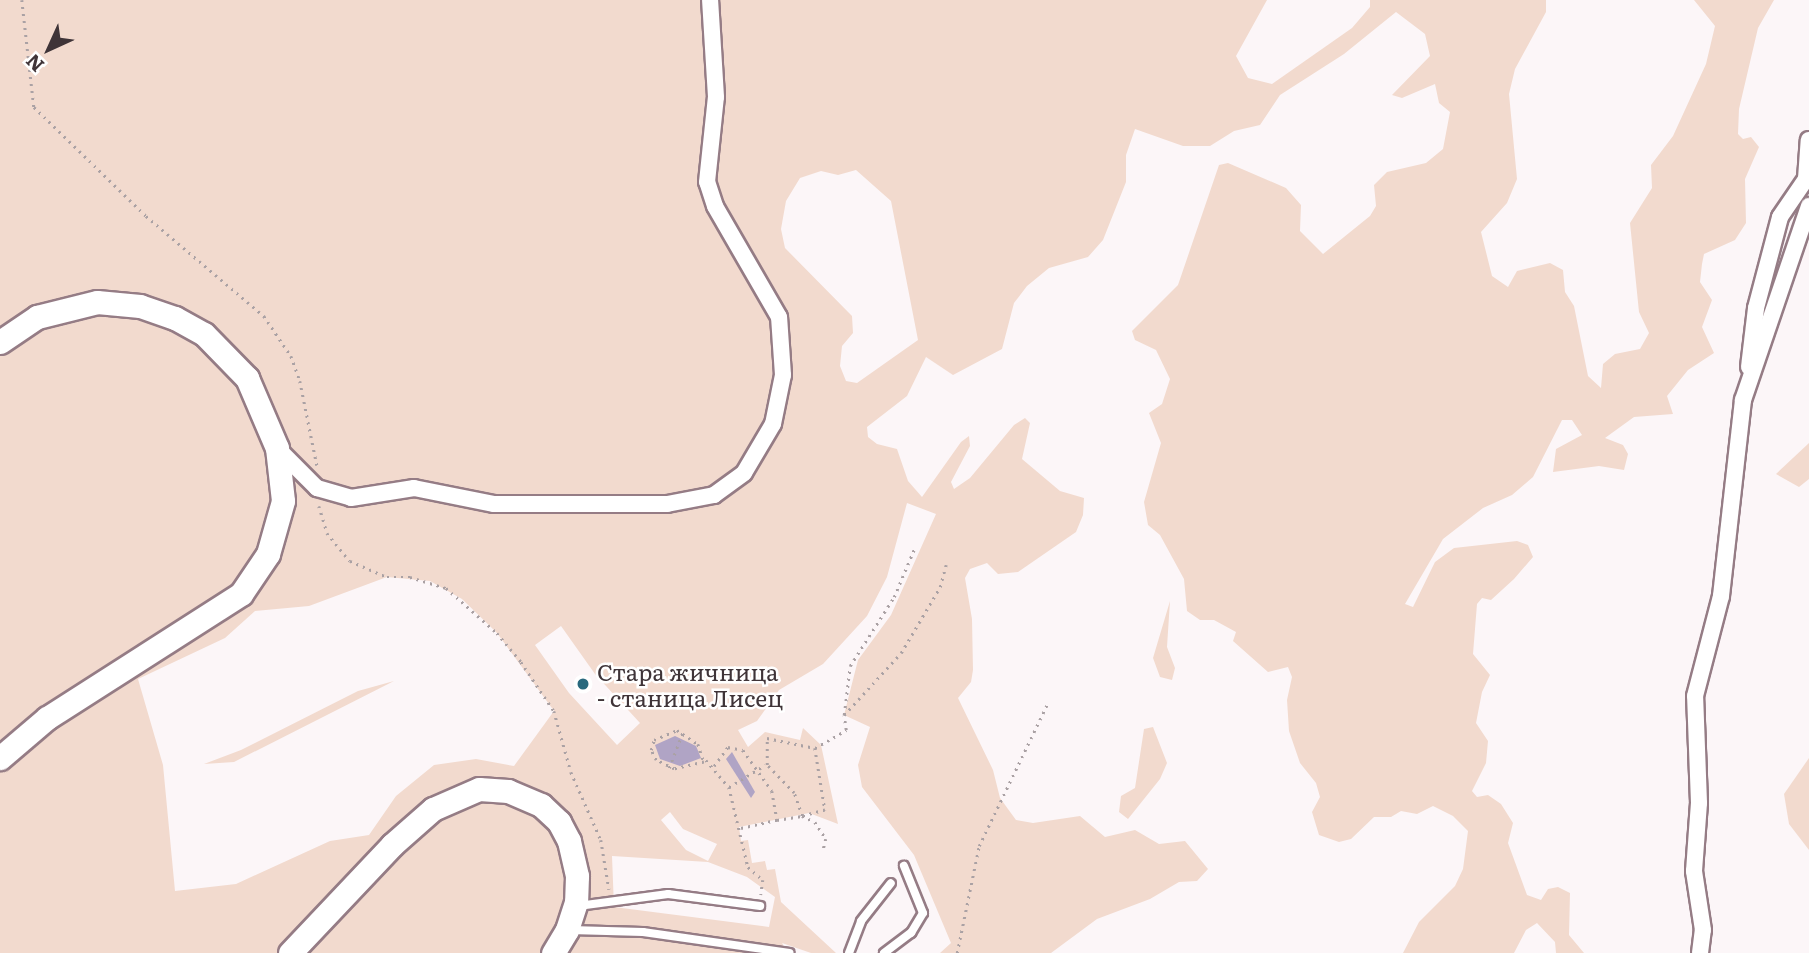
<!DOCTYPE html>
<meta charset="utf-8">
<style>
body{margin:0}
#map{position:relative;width:1809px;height:953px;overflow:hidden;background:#fcf6f8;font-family:Literata,serif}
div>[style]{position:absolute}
.green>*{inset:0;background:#f2dace}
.water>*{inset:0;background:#b0a4c5}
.path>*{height:2.5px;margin-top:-1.25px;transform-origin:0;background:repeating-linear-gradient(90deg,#aaa1a4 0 2px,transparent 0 7px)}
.roads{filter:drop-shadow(2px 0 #957c85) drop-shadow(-2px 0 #957c85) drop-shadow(0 2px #957c85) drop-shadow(0 -2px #957c85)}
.lane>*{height:8px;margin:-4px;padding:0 4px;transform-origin:4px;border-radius:4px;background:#fff}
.street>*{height:16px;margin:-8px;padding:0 8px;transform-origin:8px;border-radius:8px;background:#fff}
.secondary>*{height:23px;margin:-11.5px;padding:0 11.5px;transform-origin:11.5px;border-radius:11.5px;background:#fff}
.dots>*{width:19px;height:19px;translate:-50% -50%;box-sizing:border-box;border:4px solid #fff;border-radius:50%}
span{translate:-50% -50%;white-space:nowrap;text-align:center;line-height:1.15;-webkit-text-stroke:5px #fff;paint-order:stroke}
.poi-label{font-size:23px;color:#3f3438}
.left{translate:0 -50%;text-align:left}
.north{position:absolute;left:14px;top:14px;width:70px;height:70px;-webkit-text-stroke:5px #fff;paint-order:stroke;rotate:225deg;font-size:19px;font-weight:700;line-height:28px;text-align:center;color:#3f3438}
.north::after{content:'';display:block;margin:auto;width:24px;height:32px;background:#3f3438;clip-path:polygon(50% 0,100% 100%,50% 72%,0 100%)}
</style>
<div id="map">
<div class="green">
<div style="clip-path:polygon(evenodd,0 0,1267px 0,1236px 56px,1248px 78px,1272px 84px,1352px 28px,1370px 7px,1370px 0,1546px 0,1546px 12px,1515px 69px,1509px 94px,1517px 179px,1507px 203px,1481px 232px,1492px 276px,1508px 287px,1517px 271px,1550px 263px,1563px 270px,1565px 292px,1574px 306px,1588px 376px,1601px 388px,1603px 364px,1615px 354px,1640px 349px,1649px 333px,1639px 312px,1630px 223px,1652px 188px,1651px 165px,1673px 136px,1706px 64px,1715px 26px,1694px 0,1774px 0,1758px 28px,1739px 109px,1738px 134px,1743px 139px,1751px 137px,1759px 147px,1745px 179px,1746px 223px,1735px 240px,1704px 254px,1702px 264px,1700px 282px,1712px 300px,1702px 327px,1714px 353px,1688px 370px,1667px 396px,1673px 414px,1634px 417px,1605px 438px,1623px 445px,1628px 454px,1624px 470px,1599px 466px,1553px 472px,1556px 449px,1582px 435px,1572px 420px,1562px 420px,1533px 477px,1512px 495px,1483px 508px,1443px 539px,1405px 604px,1413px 607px,1435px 562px,1454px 548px,1517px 541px,1528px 545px,1533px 557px,1514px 579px,1491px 600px,1482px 598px,1477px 604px,1473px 654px,1490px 675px,1482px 692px,1476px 723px,1488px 741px,1486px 763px,1472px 791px,1477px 797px,1488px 795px,1501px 804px,1513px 823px,1508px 843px,1527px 895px,1541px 900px,1548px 889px,1558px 887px,1570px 893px,1569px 935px,1584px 953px,1556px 953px,1555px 942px,1537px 923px,1526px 930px,1514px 953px,1403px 953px,1419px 922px,1455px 886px,1463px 869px,1468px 831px,1453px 816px,1433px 806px,1417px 814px,1401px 811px,1391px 817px,1374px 817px,1351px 839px,1339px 842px,1319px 835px,1312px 812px,1320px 797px,1316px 783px,1300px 763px,1289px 731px,1287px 700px,1292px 677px,1288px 667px,1268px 672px,1233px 641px,1236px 632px,1214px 620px,1200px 620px,1187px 611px,1184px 579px,1160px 535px,1148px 525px,1144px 502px,1161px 443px,1149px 413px,1162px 404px,1170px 379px,1156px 350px,1135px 340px,1132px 331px,1178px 285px,1219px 165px,1228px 163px,1286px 188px,1301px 205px,1300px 231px,1323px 254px,1370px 216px,1376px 206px,1374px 185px,1387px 172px,1426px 163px,1443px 149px,1450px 112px,1439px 103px,1435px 84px,1402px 98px,1392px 95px,1430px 56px,1425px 34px,1396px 12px,1344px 54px,1280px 95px,1260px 125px,1234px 131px,1210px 146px,1183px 146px,1135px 129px,1126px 155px,1126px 182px,1103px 240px,1088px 257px,1049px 268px,1027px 286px,1014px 303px,1002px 349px,953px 375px,926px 357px,907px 396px,867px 427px,868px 437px,877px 444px,897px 449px,908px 481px,922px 497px,961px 442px,969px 436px,970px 446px,951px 482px,954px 489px,970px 478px,1014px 425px,1025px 418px,1030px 423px,1022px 459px,1060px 491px,1084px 498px,1083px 515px,1076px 532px,1018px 572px,998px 574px,987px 563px,970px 569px,965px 578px,972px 619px,973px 670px,971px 682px,958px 698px,993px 770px,1000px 798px,1016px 820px,1033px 823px,1080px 816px,1105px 837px,1135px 830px,1159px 844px,1185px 841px,1208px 869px,1197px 881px,1179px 882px,1150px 899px,1097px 919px,1051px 953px,940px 953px,951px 943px,914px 855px,862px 787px,858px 765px,870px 727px,844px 715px,858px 660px,891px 615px,936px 514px,907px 503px,887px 577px,867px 616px,823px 664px,779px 690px,757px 721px,738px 730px,748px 747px,765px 732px,800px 740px,803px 728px,821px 745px,838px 824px,809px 813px,739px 827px,741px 841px,748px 840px,752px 863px,765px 861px,767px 870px,775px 869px,781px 902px,836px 953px,811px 953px,782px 943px,788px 953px,0 953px,0 0,856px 170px,891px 201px,918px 340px,857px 383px,846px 381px,840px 366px,842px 346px,853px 333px,852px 316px,785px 248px,781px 229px,786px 201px,800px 178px,821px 171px,838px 175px,856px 170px,0 0,387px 577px,430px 581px,462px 599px,497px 633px,554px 711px,514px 766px,476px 759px,434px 765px,396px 796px,369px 835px,330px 841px,236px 884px,175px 891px,163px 765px,138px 679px,225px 638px,255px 611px,309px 606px,387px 577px,0 0,561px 626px,595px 674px,640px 723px,617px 745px,569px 693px,535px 645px,561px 626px,0 0,670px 812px,683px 829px,717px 844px,708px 861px,686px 850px,661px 820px,670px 812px,0 0,612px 856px,708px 862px,747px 877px,775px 897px,769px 927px,614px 907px,612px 856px)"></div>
<div style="clip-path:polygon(1809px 443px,1809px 479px,1799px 487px,1776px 474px)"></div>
<div style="clip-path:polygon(1170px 601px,1167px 647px,1175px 668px,1172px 680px,1160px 677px,1153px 658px)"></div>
<div style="clip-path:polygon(394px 681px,234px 762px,204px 764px,241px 750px,358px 691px)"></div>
<div style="clip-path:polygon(1153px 727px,1167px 763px,1160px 779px,1128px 819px,1119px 812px,1121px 796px,1135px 788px,1144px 729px)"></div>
<div style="clip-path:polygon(1809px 758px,1809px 850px,1789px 824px,1784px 794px)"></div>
</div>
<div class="water">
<div style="clip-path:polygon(675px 736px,696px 746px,701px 758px,680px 766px,660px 759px,655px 745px)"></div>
<div style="clip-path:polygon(732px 752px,755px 792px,751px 798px,726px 759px)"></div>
</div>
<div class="path">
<div style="left:22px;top:0;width:108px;rotate:83.6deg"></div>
<div style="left:34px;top:107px;width:156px;rotate:44.2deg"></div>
<div style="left:146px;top:216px;width:155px;rotate:40.3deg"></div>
<div style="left:264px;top:316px;width:48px;rotate:56deg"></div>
<div style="left:291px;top:356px;width:27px;rotate:70deg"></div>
<div style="left:300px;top:381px;width:86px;rotate:78.6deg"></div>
<div style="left:319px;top:506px;width:28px;rotate:73deg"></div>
<div style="left:327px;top:533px;width:36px;rotate:51deg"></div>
<div style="left:350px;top:561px;width:40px;rotate:23.4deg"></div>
<div style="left:387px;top:577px;width:23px"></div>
<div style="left:410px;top:577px;width:38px;rotate:17deg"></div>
<div style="left:446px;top:588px;width:68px;rotate:41.4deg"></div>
<div style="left:497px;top:633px;width:38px;rotate:50deg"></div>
<div style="left:521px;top:662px;width:59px;rotate:56deg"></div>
<div style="left:554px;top:711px;width:63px;rotate:74.4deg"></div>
<div style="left:571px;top:772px;width:74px;rotate:66.2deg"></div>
<div style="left:601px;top:840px;width:50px;rotate:80.7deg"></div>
<div style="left:844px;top:715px;width:49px;rotate:-83deg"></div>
<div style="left:850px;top:666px;width:82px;rotate:-57.5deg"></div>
<div style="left:894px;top:597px;width:54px;rotate:-67.2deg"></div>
<div style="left:677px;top:730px;width:25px;rotate:34deg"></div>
<div style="left:698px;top:744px;width:19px;rotate:72deg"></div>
<div style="left:704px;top:762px;width:31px;rotate:167deg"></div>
<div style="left:674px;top:769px;width:20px;rotate:-153deg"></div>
<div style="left:656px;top:760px;width:11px;rotate:-117deg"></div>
<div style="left:651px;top:750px;width:10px;rotate:-73deg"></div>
<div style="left:654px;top:740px;width:25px;rotate:-23deg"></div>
<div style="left:767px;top:738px;width:49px;rotate:11.8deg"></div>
<div style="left:815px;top:748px;width:63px;rotate:80.8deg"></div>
<div style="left:825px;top:810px;width:24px;rotate:165deg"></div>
<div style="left:802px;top:816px;width:24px;rotate:-109deg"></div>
<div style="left:794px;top:793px;width:39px;rotate:-134deg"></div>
<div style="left:767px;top:765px;width:27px;rotate:-90deg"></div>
<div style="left:815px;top:748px;width:36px;rotate:-30deg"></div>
<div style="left:846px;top:730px;width:15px;rotate:-98deg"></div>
<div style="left:844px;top:715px;width:84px;rotate:-47.4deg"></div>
<div style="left:901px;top:653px;width:77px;rotate:-59.4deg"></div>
<div style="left:940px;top:587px;width:23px;rotate:-75deg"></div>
<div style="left:706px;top:760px;width:35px;rotate:50deg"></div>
<div style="left:729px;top:787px;width:82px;rotate:76.6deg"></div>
<div style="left:748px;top:867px;width:20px;rotate:41deg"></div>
<div style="left:763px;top:880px;width:15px;rotate:98deg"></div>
<div style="left:714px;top:766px;width:24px;rotate:-54deg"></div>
<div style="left:728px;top:747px;width:15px;rotate:11deg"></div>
<div style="left:743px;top:750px;width:50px;rotate:54.7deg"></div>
<div style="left:772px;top:791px;width:29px;rotate:80deg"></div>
<div style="left:777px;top:820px;width:25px;rotate:-9deg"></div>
<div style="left:802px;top:816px;width:14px;rotate:25deg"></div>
<div style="left:815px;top:822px;width:20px;rotate:57deg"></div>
<div style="left:826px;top:839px;width:12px;rotate:104deg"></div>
<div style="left:669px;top:768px;width:39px;rotate:-69deg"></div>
<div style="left:729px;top:787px;width:42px;rotate:-31.4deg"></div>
<div style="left:741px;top:828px;width:37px;rotate:-13deg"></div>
<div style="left:957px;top:953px;width:109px;rotate:-78.4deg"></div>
<div style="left:979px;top:846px;width:157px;rotate:-64.3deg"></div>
</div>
<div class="roads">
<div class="lane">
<div style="left:578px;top:906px;width:91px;rotate:-7.6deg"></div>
<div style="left:668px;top:894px;width:93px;rotate:7.4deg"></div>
<div style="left:570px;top:930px;width:73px;rotate:1.6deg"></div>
<div style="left:643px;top:932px;width:148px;rotate:8.1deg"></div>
<div style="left:849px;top:953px;width:34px;rotate:-69deg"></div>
<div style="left:861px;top:921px;width:48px;rotate:-51.7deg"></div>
<div style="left:884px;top:953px;width:34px;rotate:-37deg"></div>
<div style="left:911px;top:933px;width:23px;rotate:-59deg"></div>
<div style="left:923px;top:913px;width:51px;rotate:-112deg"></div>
</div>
<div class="street">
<div style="left:1749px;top:367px;width:59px;rotate:-83.2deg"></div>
<div style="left:1756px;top:308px;width:94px;rotate:-75.2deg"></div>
<div style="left:1780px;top:217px;width:46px;rotate:-55.6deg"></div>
<div style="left:1806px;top:179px;width:39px;rotate:-86deg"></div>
<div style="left:277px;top:448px;width:57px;rotate:45deg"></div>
<div style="left:317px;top:488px;width:35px;rotate:16deg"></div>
<div style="left:351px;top:498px;width:64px;rotate:-9deg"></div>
<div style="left:414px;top:488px;width:82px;rotate:11.3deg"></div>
<div style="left:494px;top:504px;width:173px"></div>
<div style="left:667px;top:504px;width:48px;rotate:-10.8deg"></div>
<div style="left:714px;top:495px;width:37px;rotate:-36deg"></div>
<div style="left:744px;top:473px;width:57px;rotate:-59.4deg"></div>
<div style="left:773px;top:424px;width:50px;rotate:-78.5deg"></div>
<div style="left:783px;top:375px;width:58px;rotate:-93.9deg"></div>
<div style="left:779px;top:317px;width:128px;rotate:-120deg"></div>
<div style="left:715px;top:206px;width:25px;rotate:-108deg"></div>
<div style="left:707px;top:182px;width:85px;rotate:-84deg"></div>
<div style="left:716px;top:97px;width:97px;rotate:-93.5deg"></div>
<div style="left:1700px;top:953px;width:23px;rotate:-83deg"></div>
<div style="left:1703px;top:930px;width:60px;rotate:-98.7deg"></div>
<div style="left:1694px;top:871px;width:68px;rotate:-85.8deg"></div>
<div style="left:1699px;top:803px;width:107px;rotate:-92.1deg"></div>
<div style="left:1695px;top:696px;width:103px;rotate:-75.4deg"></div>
<div style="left:1721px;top:596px;width:197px;rotate:-83.6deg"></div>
<div style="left:1743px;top:400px;width:205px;rotate:-71.2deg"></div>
</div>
<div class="secondary">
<div style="left:0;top:342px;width:45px;rotate:-34deg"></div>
<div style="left:37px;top:317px;width:62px;rotate:-14deg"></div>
<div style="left:97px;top:302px;width:43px;rotate:5.3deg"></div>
<div style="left:140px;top:306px;width:37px;rotate:19deg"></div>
<div style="left:175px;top:318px;width:33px;rotate:29deg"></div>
<div style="left:204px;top:334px;width:62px;rotate:45.7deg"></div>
<div style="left:247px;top:378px;width:76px;rotate:66.8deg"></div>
<div style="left:277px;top:448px;width:53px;rotate:83.5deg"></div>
<div style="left:283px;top:501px;width:55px;rotate:105.8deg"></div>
<div style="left:268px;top:554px;width:48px;rotate:124deg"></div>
<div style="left:241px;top:594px;width:230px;rotate:147.4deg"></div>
<div style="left:47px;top:718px;width:62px;rotate:139.6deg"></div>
<div style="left:290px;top:953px;width:149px;rotate:-46.6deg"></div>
<div style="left:392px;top:845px;width:55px;rotate:-41.3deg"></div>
<div style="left:433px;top:809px;width:50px;rotate:-23.5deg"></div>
<div style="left:479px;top:789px;width:29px;rotate:4deg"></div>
<div style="left:508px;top:791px;width:36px;rotate:23deg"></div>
<div style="left:541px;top:805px;width:25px;rotate:43deg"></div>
<div style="left:559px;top:822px;width:21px;rotate:62deg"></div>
<div style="left:569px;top:841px;width:36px;rotate:77deg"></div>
<div style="left:577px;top:876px;width:26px;rotate:92deg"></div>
<div style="left:576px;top:902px;width:29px;rotate:108deg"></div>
<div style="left:567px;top:930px;width:27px;rotate:121deg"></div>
</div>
</div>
<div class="dots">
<div style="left:583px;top:684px;background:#28687d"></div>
</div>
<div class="poi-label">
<span class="left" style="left:597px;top:684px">Стара жичница<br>- станица Лисец</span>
</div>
<div class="north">N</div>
</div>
